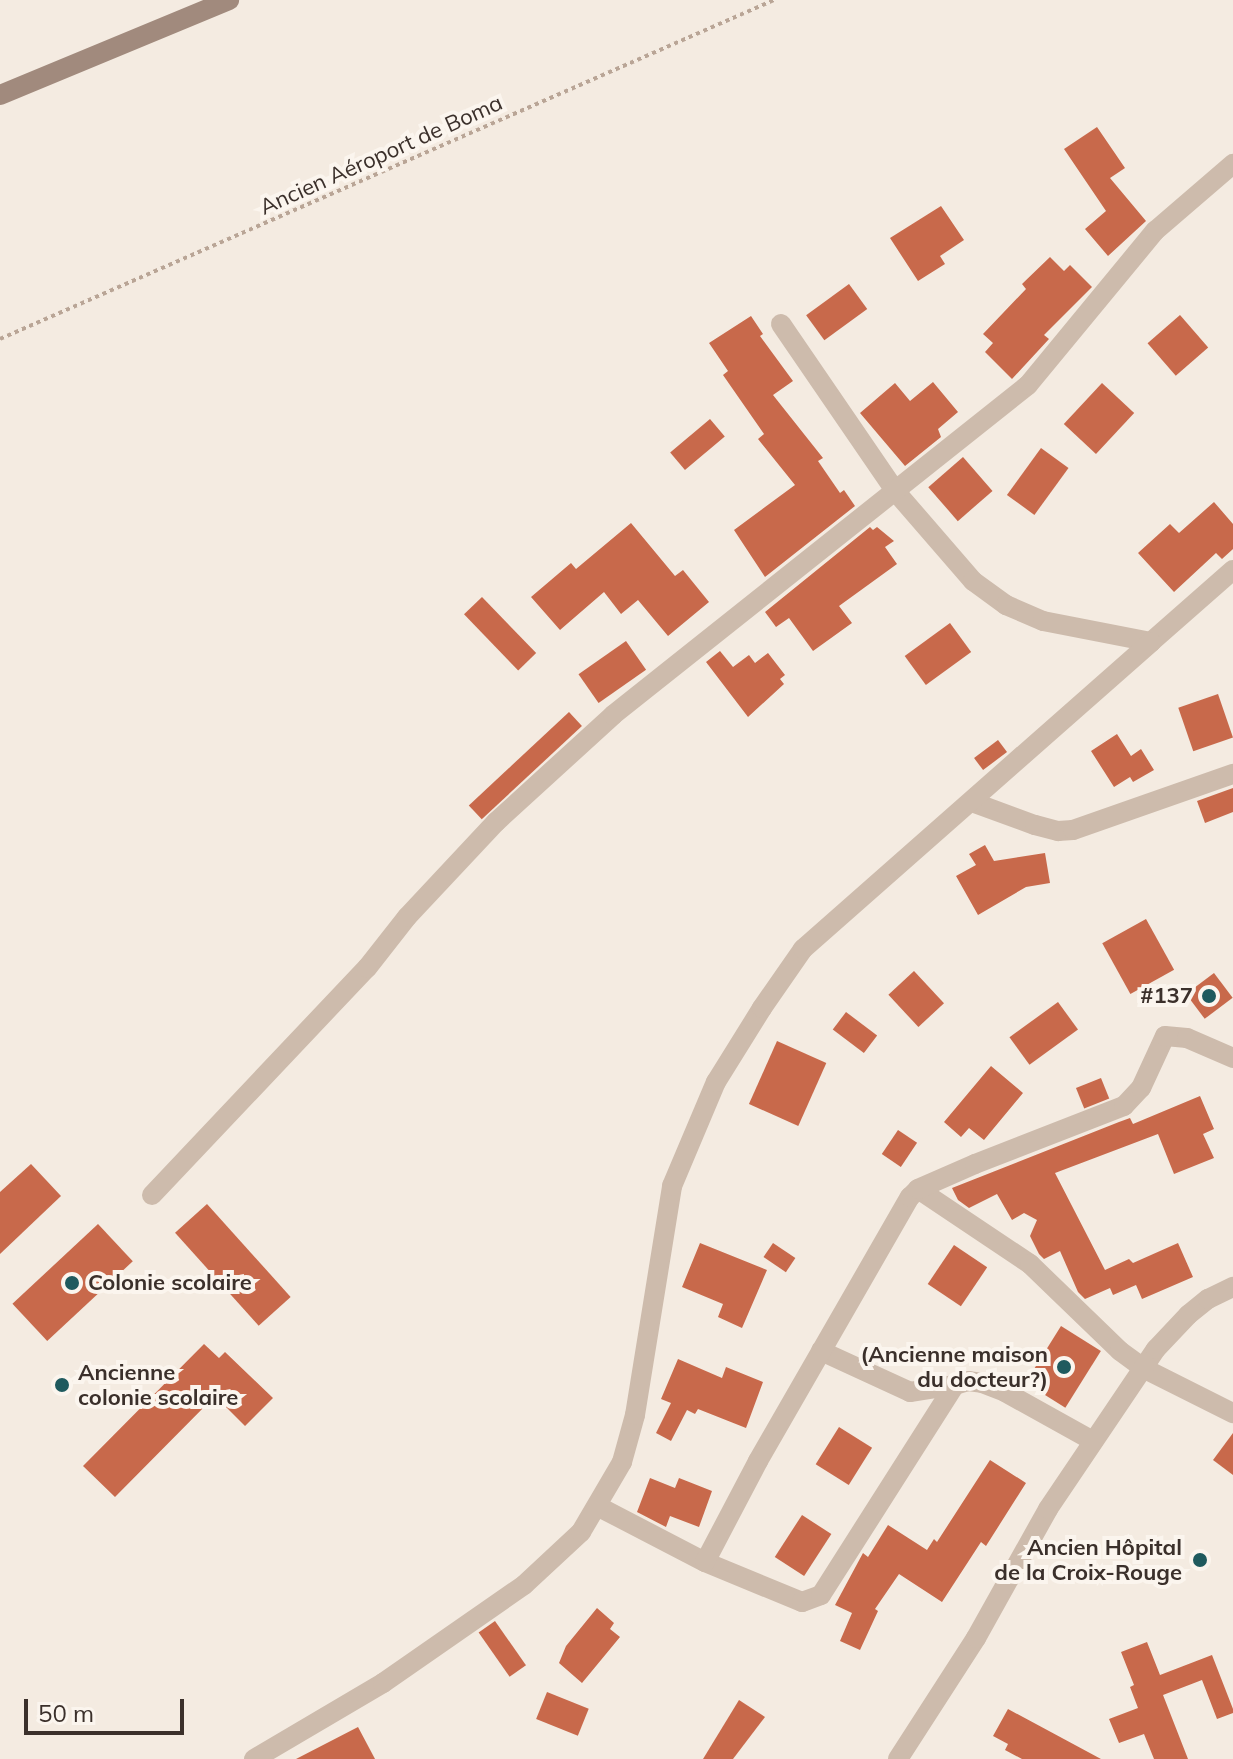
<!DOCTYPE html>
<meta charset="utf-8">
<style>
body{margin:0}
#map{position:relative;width:1233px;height:1759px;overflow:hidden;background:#f4ebe1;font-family:Mulish,sans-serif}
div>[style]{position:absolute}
.building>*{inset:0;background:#c8694b;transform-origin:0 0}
.path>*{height:4px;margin-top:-2px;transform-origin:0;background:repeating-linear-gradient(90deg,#b9a596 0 4px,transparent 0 8px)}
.street>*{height:20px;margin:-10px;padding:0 10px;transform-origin:10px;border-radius:10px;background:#cdbbac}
.secondary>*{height:20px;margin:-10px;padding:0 10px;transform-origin:10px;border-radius:10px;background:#a18a7d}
.dots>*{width:22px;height:22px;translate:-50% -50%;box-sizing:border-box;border:4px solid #fbf5ee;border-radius:50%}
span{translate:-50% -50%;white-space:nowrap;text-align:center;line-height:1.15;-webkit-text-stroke:8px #fbf5ee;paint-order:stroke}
.street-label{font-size:22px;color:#3b302b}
.poi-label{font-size:22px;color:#3b302b;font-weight:700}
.right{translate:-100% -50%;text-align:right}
.left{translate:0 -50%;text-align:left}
.scale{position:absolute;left:24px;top:1699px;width:160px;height:36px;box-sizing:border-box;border:4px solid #3b302b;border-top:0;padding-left:10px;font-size:24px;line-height:28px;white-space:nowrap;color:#3b302b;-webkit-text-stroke:6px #fbf5ee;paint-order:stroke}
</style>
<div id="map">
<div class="building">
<div style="clip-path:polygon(1097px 127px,1125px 168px,1110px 178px,1146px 221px,1108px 256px,1085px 229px,1106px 211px,1064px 149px)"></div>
<div style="clip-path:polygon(941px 206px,964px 240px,940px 256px,945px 264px,918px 281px,890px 238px)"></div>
<div style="clip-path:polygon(1050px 257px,1064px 271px,1070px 265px,1092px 287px,1044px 335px,1049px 339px,1012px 379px,985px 352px,993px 343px,983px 334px,1026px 289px,1022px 284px)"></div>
<div style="left:849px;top:284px;width:31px;height:53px;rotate:54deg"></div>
<div style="left:1180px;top:315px;width:43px;height:43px;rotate:49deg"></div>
<div style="clip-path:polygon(751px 316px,763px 334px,760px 336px,793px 381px,773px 395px,823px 458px,818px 461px,840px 493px,844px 490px,855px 506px,765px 577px,734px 530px,795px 485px,758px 439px,764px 434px,723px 375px,728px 371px,709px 343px)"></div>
<div style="clip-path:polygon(933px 382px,958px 412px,938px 429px,941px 437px,905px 466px,860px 413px,895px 383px,910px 401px)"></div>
<div style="left:1102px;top:383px;width:44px;height:56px;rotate:43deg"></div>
<div style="left:710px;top:419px;width:23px;height:52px;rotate:50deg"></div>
<div style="left:1041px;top:448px;width:34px;height:58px;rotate:36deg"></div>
<div style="left:963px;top:457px;width:45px;height:46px;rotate:49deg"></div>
<div style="clip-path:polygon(1214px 502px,1233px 524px,1233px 549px,1222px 559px,1216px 553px,1174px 592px,1138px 553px,1170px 524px,1179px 533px)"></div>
<div style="clip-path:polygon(631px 523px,675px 576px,683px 570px,709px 602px,668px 636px,638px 600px,621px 614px,604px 592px,560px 630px,531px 597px,571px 563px,576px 569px)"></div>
<div style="clip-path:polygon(870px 527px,873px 530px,877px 527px,894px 541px,885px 547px,897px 564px,839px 606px,852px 623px,813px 651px,789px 618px,776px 627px,765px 612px)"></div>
<div style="left:482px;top:597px;width:78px;height:25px;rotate:46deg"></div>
<div style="left:950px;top:623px;width:36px;height:56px;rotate:54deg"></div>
<div style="left:626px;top:641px;width:35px;height:58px;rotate:55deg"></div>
<div style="clip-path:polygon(720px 651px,733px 667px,749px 655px,755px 663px,768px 653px,785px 675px,780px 679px,784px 684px,748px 717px,706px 662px)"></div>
<div style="left:1218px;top:694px;width:46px;height:42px;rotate:71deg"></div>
<div style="left:569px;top:712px;width:19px;height:137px;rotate:47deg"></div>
<div style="clip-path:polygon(1117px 734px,1131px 756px,1141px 749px,1154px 770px,1133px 782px,1130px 777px,1114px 787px,1091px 751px)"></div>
<div style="left:998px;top:740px;width:15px;height:30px;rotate:53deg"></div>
<div style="clip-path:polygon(1233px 788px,1233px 812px,1205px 823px,1197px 801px)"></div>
<div style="clip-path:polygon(985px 845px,994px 861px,1045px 853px,1050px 883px,1026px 887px,978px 915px,956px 876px,976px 865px,969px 854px)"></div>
<div style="left:1146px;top:919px;width:58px;height:50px;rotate:61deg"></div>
<div style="left:914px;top:971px;width:44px;height:35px;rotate:47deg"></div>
<div style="left:1214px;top:973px;width:31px;height:35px;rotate:53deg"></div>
<div style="left:1058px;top:1002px;width:34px;height:60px;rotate:54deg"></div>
<div style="left:846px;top:1012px;width:39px;height:22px;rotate:37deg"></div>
<div style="left:777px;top:1041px;width:54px;height:69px;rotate:24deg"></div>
<div style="clip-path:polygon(991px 1066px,1023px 1093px,984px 1140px,969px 1128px,961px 1137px,944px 1122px)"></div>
<div style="left:1101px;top:1078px;width:22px;height:27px;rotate:68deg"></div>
<div style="clip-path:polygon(1200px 1096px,1214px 1129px,1203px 1134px,1214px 1158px,1174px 1174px,1158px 1134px,1055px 1173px,1105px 1270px,1129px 1259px,1133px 1263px,1178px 1243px,1193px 1277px,1142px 1299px,1136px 1285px,1113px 1295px,1110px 1288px,1085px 1299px,1078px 1292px,1060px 1251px,1044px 1259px,1039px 1254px,1030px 1236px,1037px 1220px,1024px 1213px,1012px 1220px,997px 1194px,969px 1208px,958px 1200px,952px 1188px,1119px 1122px,1130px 1118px,1133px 1124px)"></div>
<div style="left:898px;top:1130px;width:23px;height:29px;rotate:34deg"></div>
<div style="clip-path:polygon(31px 1164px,61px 1196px,0 1254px,0 1192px)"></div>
<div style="left:207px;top:1204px;width:125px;height:43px;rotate:48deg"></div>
<div style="left:98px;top:1224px;width:51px;height:117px;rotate:47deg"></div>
<div style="clip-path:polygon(700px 1243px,767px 1270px,742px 1328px,718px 1317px,723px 1304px,682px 1287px)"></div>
<div style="left:773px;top:1243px;width:27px;height:17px;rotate:34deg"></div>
<div style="left:954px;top:1245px;width:40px;height:47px;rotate:34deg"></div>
<div style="left:1061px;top:1326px;width:47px;height:67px;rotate:32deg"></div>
<div style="clip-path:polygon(204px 1344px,219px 1358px,225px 1352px,273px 1398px,245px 1426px,215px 1396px,115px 1497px,83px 1466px)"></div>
<div style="clip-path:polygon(678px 1359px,722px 1378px,726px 1367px,763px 1382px,746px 1428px,698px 1409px,695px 1414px,687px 1410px,671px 1441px,656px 1433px,671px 1403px,661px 1399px)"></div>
<div style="left:839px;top:1427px;width:39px;height:44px;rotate:32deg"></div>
<div style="clip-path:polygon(1233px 1433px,1233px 1475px,1213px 1460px)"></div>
<div style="clip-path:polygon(990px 1460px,1026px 1483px,986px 1546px,981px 1542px,942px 1602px,899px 1574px,875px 1609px,878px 1611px,860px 1650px,840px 1641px,852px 1613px,835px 1605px,863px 1553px,868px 1557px,888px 1525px,927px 1550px,934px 1539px,937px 1542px)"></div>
<div style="clip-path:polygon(650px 1478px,675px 1488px,679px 1478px,712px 1491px,699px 1527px,670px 1516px,666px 1527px,637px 1512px)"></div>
<div style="left:802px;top:1515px;width:35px;height:50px;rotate:33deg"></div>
<div style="clip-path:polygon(597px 1608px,614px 1623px,610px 1629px,620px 1637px,582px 1683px,559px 1663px,566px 1646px)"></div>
<div style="left:495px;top:1621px;width:54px;height:20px;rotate:55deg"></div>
<div style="clip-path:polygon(1147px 1642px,1160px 1675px,1212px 1655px,1233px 1709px,1233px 1713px,1217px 1719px,1202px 1680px,1163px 1695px,1188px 1759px,1154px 1759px,1144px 1734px,1119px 1743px,1109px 1719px,1138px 1708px,1130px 1687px,1134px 1685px,1121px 1652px)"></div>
<div style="left:547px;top:1692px;width:45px;height:29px;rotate:22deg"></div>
<div style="clip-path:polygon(739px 1700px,765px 1717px,733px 1759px,703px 1759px)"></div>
<div style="clip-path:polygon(1008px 1709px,1101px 1759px,1022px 1759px,1005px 1750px,1008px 1744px,993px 1736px)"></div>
<div style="clip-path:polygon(358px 1727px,375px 1759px,296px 1759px)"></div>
</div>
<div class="path">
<div style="left:0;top:339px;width:845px;rotate:-23.65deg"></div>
</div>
<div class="street">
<div style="left:781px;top:324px;width:204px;rotate:55.6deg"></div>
<div style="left:896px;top:492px;width:118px;rotate:49.1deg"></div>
<div style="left:973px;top:581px;width:41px;rotate:36deg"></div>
<div style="left:1006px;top:605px;width:40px;rotate:23.4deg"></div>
<div style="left:1043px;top:621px;width:110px;rotate:11deg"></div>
<div style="left:1151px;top:642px;width:109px;rotate:-41.3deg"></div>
<div style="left:972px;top:802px;width:67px;rotate:20.1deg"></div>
<div style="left:1035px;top:825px;width:24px;rotate:15deg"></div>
<div style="left:1058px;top:831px;width:15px;rotate:-4deg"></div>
<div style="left:1073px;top:830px;width:170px;rotate:-19.3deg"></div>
<div style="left:918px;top:1189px;width:135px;rotate:33.8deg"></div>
<div style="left:1030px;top:1264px;width:125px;rotate:44deg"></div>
<div style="left:1120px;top:1351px;width:29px;rotate:36deg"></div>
<div style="left:1143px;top:1368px;width:101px;rotate:26.6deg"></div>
<div style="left:152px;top:1195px;width:313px;rotate:-46.6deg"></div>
<div style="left:367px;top:968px;width:65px;rotate:-51.9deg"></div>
<div style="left:407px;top:917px;width:130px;rotate:-46.9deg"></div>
<div style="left:496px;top:822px;width:159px;rotate:-42.4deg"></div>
<div style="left:613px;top:715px;width:530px;rotate:-38.49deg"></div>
<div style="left:1028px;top:385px;width:200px;rotate:-50.5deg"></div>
<div style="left:1155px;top:231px;width:103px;rotate:-40.7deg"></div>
<div style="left:821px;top:1351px;width:98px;rotate:24.7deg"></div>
<div style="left:910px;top:1392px;width:46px;rotate:-8.8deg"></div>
<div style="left:599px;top:1507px;width:119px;rotate:27.4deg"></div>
<div style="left:705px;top:1562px;width:105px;rotate:22.4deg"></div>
<div style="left:802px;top:1602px;width:20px;rotate:-20deg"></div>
<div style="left:821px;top:1595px;width:249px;rotate:-57.5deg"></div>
<div style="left:955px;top:1385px;width:14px;rotate:-17deg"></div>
<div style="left:968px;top:1381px;width:14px;rotate:8deg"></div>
<div style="left:982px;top:1383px;width:25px;rotate:21deg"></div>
<div style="left:1005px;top:1392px;width:101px;rotate:29.1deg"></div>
<div style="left:705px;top:1562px;width:114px;rotate:-62.3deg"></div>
<div style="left:758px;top:1461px;width:305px;rotate:-60.1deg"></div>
<div style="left:910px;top:1197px;width:11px;rotate:-45deg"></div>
<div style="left:918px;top:1189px;width:62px;rotate:-23.7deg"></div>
<div style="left:975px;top:1164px;width:160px;rotate:-21.3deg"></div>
<div style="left:1124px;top:1106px;width:25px;rotate:-47deg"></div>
<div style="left:1141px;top:1088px;width:57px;rotate:-65.2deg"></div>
<div style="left:1165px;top:1036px;width:22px;rotate:5deg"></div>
<div style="left:1187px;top:1038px;width:50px;rotate:23.5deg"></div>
<div style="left:254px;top:1759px;width:150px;rotate:-30.5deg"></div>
<div style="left:383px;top:1683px;width:172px;rotate:-34.8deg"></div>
<div style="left:524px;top:1585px;width:78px;rotate:-42.9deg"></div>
<div style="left:581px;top:1532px;width:81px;rotate:-59.6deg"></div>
<div style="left:622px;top:1462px;width:49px;rotate:-74.5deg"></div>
<div style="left:635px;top:1415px;width:232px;rotate:-80.8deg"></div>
<div style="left:672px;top:1186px;width:113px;rotate:-67.1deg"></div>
<div style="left:716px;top:1082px;width:87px;rotate:-58.1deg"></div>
<div style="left:762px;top:1008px;width:72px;rotate:-55.2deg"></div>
<div style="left:803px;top:949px;width:464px;rotate:-41.4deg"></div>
<div style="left:898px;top:1759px;width:144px;rotate:-57.2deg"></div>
<div style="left:976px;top:1638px;width:148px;rotate:-60.8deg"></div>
<div style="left:1048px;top:1509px;width:193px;rotate:-56deg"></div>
<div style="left:1156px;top:1349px;width:47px;rotate:-46.7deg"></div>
<div style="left:1188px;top:1315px;width:26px;rotate:-39deg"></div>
<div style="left:1208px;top:1299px;width:28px;rotate:-26deg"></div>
</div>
<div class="secondary">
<div style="left:0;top:95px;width:248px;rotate:-22.5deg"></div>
</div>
<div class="dots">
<div style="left:1209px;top:996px;background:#1f5a5e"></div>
<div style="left:72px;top:1283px;background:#1f5a5e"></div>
<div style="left:1064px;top:1367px;background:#1f5a5e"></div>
<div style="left:62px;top:1385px;background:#1f5a5e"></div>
<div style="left:1200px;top:1560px;background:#1f5a5e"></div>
</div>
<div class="street-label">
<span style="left:381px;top:155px;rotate:-24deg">Ancien Aéroport de Boma</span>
</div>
<div class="poi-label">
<span class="right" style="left:1193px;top:996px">#137</span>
<span class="left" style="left:88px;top:1283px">Colonie scolaire</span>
<span class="right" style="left:1048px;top:1367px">(Ancienne maison<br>du docteur?)</span>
<span class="left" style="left:78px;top:1385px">Ancienne<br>colonie scolaire</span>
<span class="right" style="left:1182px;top:1560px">Ancien Hôpital<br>de la Croix-Rouge</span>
</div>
<div class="scale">50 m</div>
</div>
